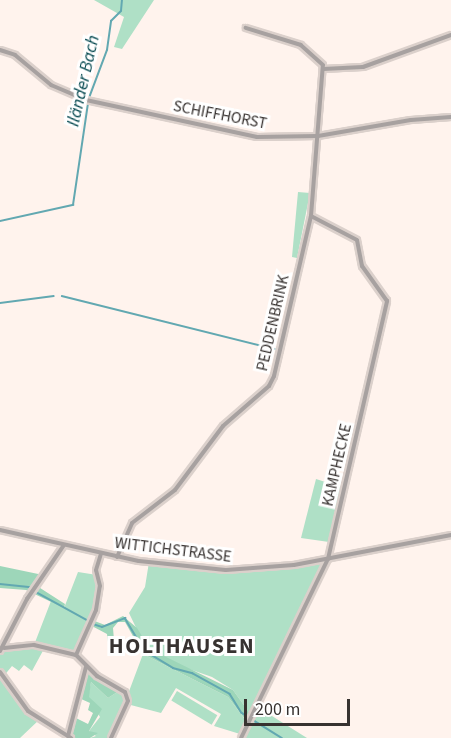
<!DOCTYPE html>
<meta charset="utf-8">
<style>
body{margin:0}
#map{position:relative;width:451px;height:738px;overflow:hidden;background:#fff3ed;font-family:"Source Sans 3",sans-serif}
div>[style]{position:absolute}
.green>*{inset:0;background:#afe0c6;transform-origin:0 0}
.forest>*{inset:0;background:#9dd6b9}
.stream>*{height:1.5px;margin:-0.75px;padding:0 0.75px;transform-origin:0.75px;border-radius:0.75px;background:#62a8b1}
.roads{filter:drop-shadow(2px 0 #dbd0cb) drop-shadow(-2px 0 #dbd0cb) drop-shadow(0 2px #dbd0cb) drop-shadow(0 -2px #dbd0cb)}
.minor>*{height:4px;margin:-2px;padding:0 2px;transform-origin:2px;border-radius:2px;background:#a7a1a0}
span{translate:-50% -50%;white-space:nowrap;text-align:center;line-height:1.15;-webkit-text-stroke:6px #fff;paint-order:stroke}
.street-label{font-size:16px;color:#373230}
.water-label{font-size:18px;color:#03474e;font-style:italic}
.district-label{font-size:22px;color:#373230;font-weight:700;letter-spacing:1.5px}
.scale{position:absolute;left:244px;top:699px;width:106px;height:27px;box-sizing:border-box;border:3px solid #373230;border-top:0;padding-left:8px;font-size:18px;line-height:21px;white-space:nowrap;color:#373230;-webkit-text-stroke:4px #fff;paint-order:stroke}
</style>
<div id="map">
<div class="green">
<div style="clip-path:polygon(94px 0,154px 0,122px 49px,114px 47px,124px 17px)"></div>
<div style="clip-path:polygon(298px 192px,310px 193px,297px 258px,292px 257px)"></div>
<div style="clip-path:polygon(316px 479px,341px 487px,329px 542px,301px 538px)"></div>
<div style="clip-path:polygon(328px 559px,256px 706px,307px 738px,238px 738px,240px 734px,214px 726px,221px 714px,176px 688px,161px 713px,127px 704px,111px 738px,90px 738px,96px 736px,89px 731px,100px 717px,88px 697px,91px 682px,108px 698px,122px 689px,128px 694px,143px 654px,228px 697px,247px 722px,251px 715px,233px 690px,212px 677px,172px 663px,150px 649px,140px 636px,129px 613px,145px 587px,149px 562px,248px 570px)"></div>
<div style="clip-path:polygon(78px 572px,97px 575px,100px 580px,94px 616px,76px 655px,45px 647px,32px 671px,24px 665px,19px 671px,12px 666px,3px 677px,20px 703px,40px 719px,20px 738px,0 738px,0 651px,34px 645px,51px 601px,64px 608px)"></div>
<div style="left:177px;top:691px;width:47px;height:11px;rotate:31deg"></div>
</div>
<div class="forest">
<div style="clip-path:polygon(0 566px,43px 575px,37px 586px,65px 604px,64px 608px,26px 590px,0 588px)"></div>
<div style="clip-path:polygon(123px 616px,137px 628px,150px 649px,233px 690px,251px 715px,248px 723px,228px 697px,143px 654px,125px 622px,118px 622px,113px 628px,114px 640px,108px 642px,107px 634px,90px 625px,92px 620px,105px 625px)"></div>
<div style="clip-path:polygon(86px 666px,122px 689px,108px 698px,91px 682px,89px 697px,102px 709px,89px 731px,98px 733px,90px 738px,71px 738px,68px 736px,74px 717px,88px 724px,93px 713px,88px 710px,90px 703px,79px 698px)"></div>
</div>
<div class="stream">
<div style="left:89px;top:98px;width:51px;rotate:-69.4deg"></div>
<div style="left:107px;top:50px;width:29px;rotate:-82deg"></div>
<div style="left:111px;top:21px;width:14px;rotate:-45deg"></div>
<div style="left:121px;top:11px;width:11px;rotate:-85deg"></div>
<div style="left:0;top:221px;width:75px;rotate:-12.4deg"></div>
<div style="left:73px;top:205px;width:103px;rotate:-81.6deg"></div>
<div style="left:62px;top:296px;width:219px;rotate:14deg"></div>
<div style="left:0;top:303px;width:54px;rotate:-7.4deg"></div>
<div style="left:0;top:584px;width:31px;rotate:6deg"></div>
<div style="left:36px;top:592px;width:60px;rotate:28.7deg"></div>
<div style="left:93px;top:624px;width:9px;rotate:18deg"></div>
<div style="left:102px;top:627px;width:25px;rotate:-21deg"></div>
<div style="left:125px;top:618px;width:39px;rotate:59deg"></div>
<div style="left:145px;top:651px;width:33px;rotate:31deg"></div>
<div style="left:173px;top:668px;width:20px;rotate:15deg"></div>
<div style="left:192px;top:673px;width:43px;rotate:28.9deg"></div>
<div style="left:230px;top:694px;width:22px;rotate:58deg"></div>
<div style="left:242px;top:713px;width:47px;rotate:32deg"></div>
</div>
<div class="roads">
<div class="minor">
<div style="left:0;top:50px;width:16px;rotate:18deg"></div>
<div style="left:15px;top:55px;width:47px;rotate:39.8deg"></div>
<div style="left:51px;top:85px;width:38px;rotate:23deg"></div>
<div style="left:86px;top:100px;width:175px;rotate:12.2deg"></div>
<div style="left:257px;top:137px;width:61px;rotate:-0.9deg"></div>
<div style="left:318px;top:136px;width:94px;rotate:-9.8deg"></div>
<div style="left:411px;top:120px;width:40px;rotate:-4.3deg"></div>
<div style="left:323px;top:69px;width:40px;rotate:-2.9deg"></div>
<div style="left:363px;top:67px;width:94px;rotate:-20deg"></div>
<div style="left:0;top:530px;width:142px;rotate:12.6deg"></div>
<div style="left:139px;top:561px;width:87px;rotate:5.9deg"></div>
<div style="left:226px;top:570px;width:68px;rotate:-4.2deg"></div>
<div style="left:294px;top:565px;width:160px;rotate:-10.8deg"></div>
<div style="left:117px;top:557px;width:37px;rotate:-66deg"></div>
<div style="left:132px;top:523px;width:54px;rotate:-37.5deg"></div>
<div style="left:175px;top:490px;width:80px;rotate:-53.1deg"></div>
<div style="left:223px;top:426px;width:61px;rotate:-41deg"></div>
<div style="left:269px;top:386px;width:11px;rotate:-63deg"></div>
<div style="left:274px;top:376px;width:164px;rotate:-77deg"></div>
<div style="left:311px;top:216px;width:151px;rotate:-85.5deg"></div>
<div style="left:323px;top:65px;width:30px;rotate:-138deg"></div>
<div style="left:301px;top:45px;width:58px;rotate:-162.8deg"></div>
<div style="left:4px;top:648px;width:30px;rotate:-6deg"></div>
<div style="left:34px;top:645px;width:43px;rotate:13.4deg"></div>
<div style="left:76px;top:655px;width:30px;rotate:45deg"></div>
<div style="left:97px;top:676px;width:32px;rotate:30deg"></div>
<div style="left:125px;top:692px;width:9px;rotate:72deg"></div>
<div style="left:128px;top:701px;width:41px;rotate:114.7deg"></div>
<div style="left:0;top:651px;width:59px;rotate:-62.6deg"></div>
<div style="left:27px;top:599px;width:65px;rotate:-55.6deg"></div>
<div style="left:76px;top:655px;width:49px;rotate:-66deg"></div>
<div style="left:96px;top:610px;width:24px;rotate:-81deg"></div>
<div style="left:100px;top:586px;width:16px;rotate:-104deg"></div>
<div style="left:96px;top:570px;width:17px;rotate:-73deg"></div>
<div style="left:0;top:672px;width:48px;rotate:54.3deg"></div>
<div style="left:28px;top:711px;width:51px;rotate:32.1deg"></div>
<div style="left:68px;top:736px;width:71px;rotate:-75.4deg"></div>
<div style="left:241px;top:738px;width:199px;rotate:-64.1deg"></div>
<div style="left:328px;top:559px;width:265px;rotate:-77.1deg"></div>
<div style="left:387px;top:301px;width:43px;rotate:-125.5deg"></div>
<div style="left:362px;top:266px;width:26px;rotate:-101deg"></div>
<div style="left:357px;top:240px;width:52px;rotate:-152.4deg"></div>
</div>
</div>
<div class="street-label">
<span style="left:220px;top:115px;rotate:11deg">SCHIFFHORST</span>
<span style="left:273px;top:323px;rotate:-77deg">PEDDENBRINK</span>
<span style="left:337px;top:465px;rotate:-77deg">KAMPHECKE</span>
<span style="left:173px;top:550px;rotate:7deg">WITTICHSTRASSE</span>
</div>
<div class="water-label">
<span style="left:84px;top:81px;rotate:-77deg">Iländer Bach</span>
</div>
<div class="district-label">
<span style="left:182px;top:647px">HOLTHAUSEN</span>
</div>
<div class="scale">200 m</div>
</div>
